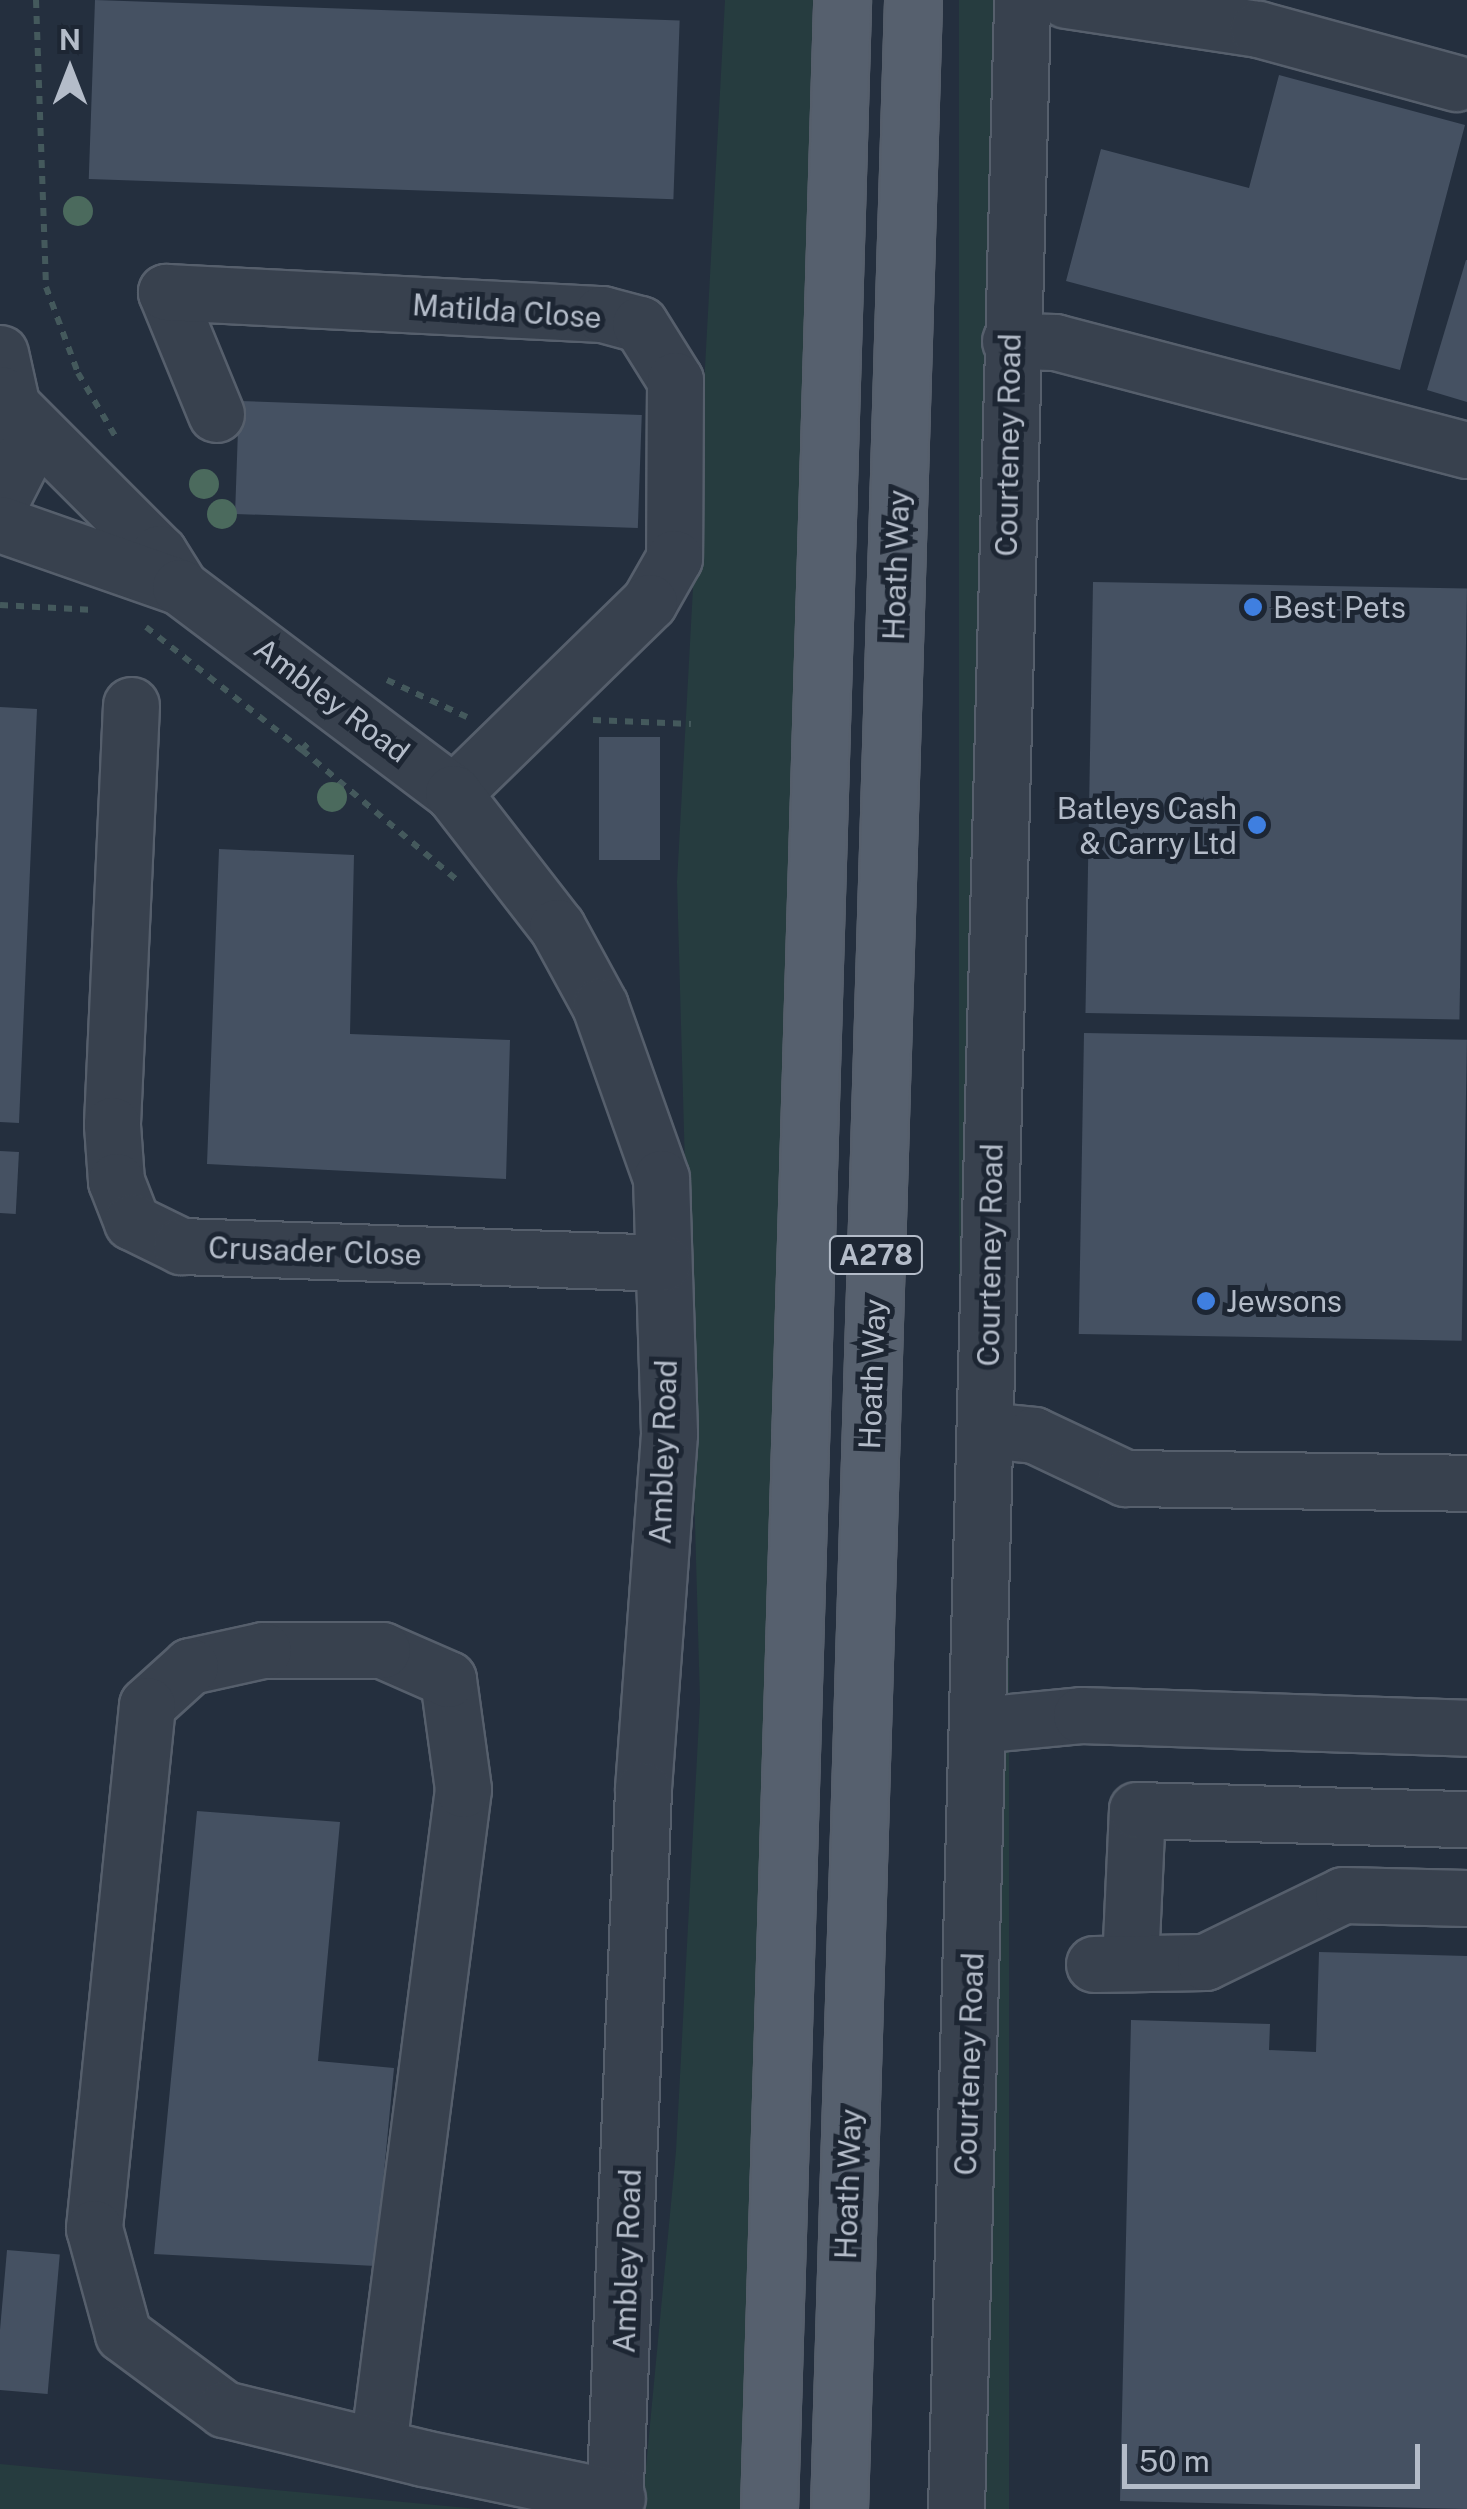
<!DOCTYPE html>
<style>
body{margin:0}
#map{position:relative;width:1467px;height:2509px;overflow:hidden;background:#242f3e;font-family:"Public Sans",sans-serif}
div>[style]{position:absolute}
.green>*{inset:0;background:#263c3f;transform-origin:0 0}
.building>*{inset:0;background:#455162;transform-origin:0 0}
.path>*{height:6px;margin-top:-3px;transform-origin:0;background:repeating-linear-gradient(90deg,#44595c 0 8px,transparent 0 16px)}
.roads{filter:drop-shadow(2px 0 #565f6c) drop-shadow(-2px 0 #565f6c) drop-shadow(0 2px #565f6c) drop-shadow(0 -2px #565f6c)}
.minor>*{height:55px;margin:-27.5px;padding:0 27.5px;transform-origin:27.5px;border-radius:27.5px;background:#38414e}
.major>*{height:55px;margin:-27.5px;padding:0 27.5px;transform-origin:27.5px;border-radius:27.5px;background:#56606e}
.trees>*{width:30px;height:30px;margin:-15px;border-radius:50%;background:#4b6a5d}
.dots>*{width:28px;height:28px;translate:-50% -50%;box-sizing:border-box;border:5px solid #1d2633;border-radius:50%}
span{translate:-50% -50%;white-space:nowrap;text-align:center;line-height:1.15;-webkit-text-stroke:10px #1d2633;paint-order:stroke}
.shield-label span{padding:2px 8px;background:#1d2633;border:2px solid;border-radius:8px;-webkit-text-stroke-width:0}
.shield-label{font-size:28px;color:#b4bcc9;font-weight:700}
.street-label{font-size:30px;color:#b4bcc9}
.poi-label{font-size:30px;color:#b4bcc9}
.left{translate:0 -50%;text-align:left}
.right{translate:-100% -50%;text-align:right}
.north{position:absolute;left:20px;top:20px;width:100px;height:100px;-webkit-text-stroke:8px #1d2633;paint-order:stroke;rotate:0deg;font-size:28px;font-weight:700;line-height:40px;text-align:center;color:#b4bcc9}
.north::after{content:'';display:block;margin:auto;width:35px;height:45px;background:#b4bcc9;clip-path:polygon(50% 0,100% 100%,50% 72%,0 100%)}
.scale{position:absolute;left:1122px;top:2444px;width:298px;height:45px;box-sizing:border-box;border:5px solid #b4bcc9;border-top:0;padding-left:12px;font-size:30px;line-height:35px;white-space:nowrap;color:#b4bcc9;-webkit-text-stroke:8px #1d2633;paint-order:stroke}
</style>
<div id="map">
<div class="green">
<div style="clip-path:polygon(725px 0,813px 0,745px 2509px,642px 2509px,676px 2151px,700px 1701px,677px 882px)"></div>
<div style="left:959px;top:0;width:50px;height:2510px"></div>
<div style="clip-path:polygon(0 2464px,478px 2509px,0 2509px)"></div>
</div>
<div class="building">
<div style="left:95px;top:0;width:585px;height:179px;rotate:2deg"></div>
<div style="clip-path:polygon(1279px 75px,1465px 125px,1400px 370px,1066px 281px,1101px 149px,1249px 188px)"></div>
<div style="clip-path:polygon(1466px 260px,1467px 260px,1467px 402px,1427px 390px)"></div>
<div style="left:239px;top:401px;width:403px;height:113px;rotate:2deg"></div>
<div style="left:1093px;top:582px;width:374px;height:431px;rotate:1deg"></div>
<div style="clip-path:polygon(0 707px,37px 709px,19px 1123px,0 1122px)"></div>
<div style="left:599px;top:737px;width:61px;height:123px"></div>
<div style="clip-path:polygon(219px 849px,354px 855px,350px 1034px,510px 1040px,506px 1179px,207px 1164px)"></div>
<div style="left:1084px;top:1033px;width:383px;height:301px;rotate:1deg"></div>
<div style="left:0;top:1151px;width:19px;height:62px;rotate:3deg"></div>
<div style="clip-path:polygon(197px 1811px,340px 1822px,318px 2061px,394px 2068px,375px 2266px,154px 2254px)"></div>
<div style="clip-path:polygon(1319px 1952px,1467px 1956px,1467px 2509px,1120px 2501px,1131px 2020px,1270px 2024px,1269px 2050px,1316px 2052px)"></div>
<div style="left:7px;top:2250px;width:53px;height:140px;rotate:5deg"></div>
</div>
<div class="path">
<div style="left:36px;top:0;width:287px;rotate:88deg"></div>
<div style="left:46px;top:287px;width:92px;rotate:69.6deg"></div>
<div style="left:78px;top:373px;width:79px;rotate:59.5deg"></div>
<div style="left:0;top:605px;width:94px;rotate:3deg"></div>
<div style="left:146px;top:627px;width:199px;rotate:38.3deg"></div>
<div style="left:302px;top:750px;width:13px;rotate:-48deg"></div>
<div style="left:387px;top:680px;width:88px;rotate:24.8deg"></div>
<div style="left:593px;top:720px;width:98px;rotate:2.3deg"></div>
<div style="left:302px;top:750px;width:204px;rotate:40deg"></div>
</div>
<div class="roads">
<div class="minor">
<div style="left:1066px;top:0;width:194px;rotate:8.6deg"></div>
<div style="left:1258px;top:29px;width:205px;rotate:15.3deg"></div>
<div style="left:1010px;top:341px;width:45px;rotate:1.3deg"></div>
<div style="left:1055px;top:342px;width:426px;rotate:14.7deg"></div>
<div style="left:0;top:353px;width:107px;rotate:77.5deg"></div>
<div style="left:23px;top:457px;width:51px;rotate:117.1deg"></div>
<div style="left:0;top:394px;width:225px;rotate:45deg"></div>
<div style="left:159px;top:553px;width:40px;rotate:58deg"></div>
<div style="left:216px;top:414px;width:132px;rotate:-112.3deg"></div>
<div style="left:166px;top:292px;width:437px;rotate:2.9deg"></div>
<div style="left:602px;top:314px;width:39px;rotate:15deg"></div>
<div style="left:640px;top:324px;width:66px;rotate:58deg"></div>
<div style="left:675px;top:380px;width:178px;rotate:90.3deg"></div>
<div style="left:674px;top:558px;width:51px;rotate:119.6deg"></div>
<div style="left:649px;top:602px;width:274px;rotate:135.7deg"></div>
<div style="left:0;top:524px;width:191px;rotate:19.3deg"></div>
<div style="left:180px;top:587px;width:342px;rotate:37deg"></div>
<div style="left:453px;top:793px;width:170px;rotate:52.2deg"></div>
<div style="left:557px;top:927px;width:90px;rotate:61.4deg"></div>
<div style="left:600px;top:1006px;width:182px;rotate:70.5deg"></div>
<div style="left:661px;top:1178px;width:256px;rotate:88.2deg"></div>
<div style="left:669px;top:1434px;width:357px;rotate:94.2deg"></div>
<div style="left:643px;top:1790px;width:720px;rotate:92.31deg"></div>
<div style="left:131px;top:705px;width:420px;rotate:92.6deg"></div>
<div style="left:112px;top:1125px;width:56px;rotate:85.9deg"></div>
<div style="left:116px;top:1181px;width:44px;rotate:68.7deg"></div>
<div style="left:132px;top:1222px;width:55px;rotate:26.1deg"></div>
<div style="left:181px;top:1246px;width:482px;rotate:2deg"></div>
<div style="left:986px;top:1430px;width:48px;rotate:5.9deg"></div>
<div style="left:1034px;top:1435px;width:101px;rotate:25.3deg"></div>
<div style="left:1125px;top:1478px;width:342px;rotate:0.8deg"></div>
<div style="left:978px;top:1725px;width:103px;rotate:-5.5deg"></div>
<div style="left:1081px;top:1715px;width:386px;rotate:1.9deg"></div>
<div style="left:1130px;top:1963px;width:153px;rotate:-87.4deg"></div>
<div style="left:1137px;top:1810px;width:330px;rotate:1.6deg"></div>
<div style="left:1094px;top:1964px;width:111px;rotate:-1deg"></div>
<div style="left:1205px;top:1962px;width:153px;rotate:-25.9deg"></div>
<div style="left:1343px;top:1895px;width:124px;rotate:1.4deg"></div>
<div style="left:378px;top:2446px;width:662px;rotate:-82.63deg"></div>
<div style="left:463px;top:1789px;width:111px;rotate:-97.8deg"></div>
<div style="left:448px;top:1679px;width:72px;rotate:-156.3deg"></div>
<div style="left:382px;top:1650px;width:119px;rotate:180deg"></div>
<div style="left:263px;top:1650px;width:75px;rotate:167.6deg"></div>
<div style="left:190px;top:1666px;width:58px;rotate:137.8deg"></div>
<div style="left:147px;top:1705px;width:526px;rotate:95.79deg"></div>
<div style="left:94px;top:2228px;width:110px;rotate:74.7deg"></div>
<div style="left:123px;top:2334px;width:126px;rotate:36.6deg"></div>
<div style="left:224px;top:2409px;width:205px;rotate:13.8deg"></div>
<div style="left:423px;top:2458px;width:198px;rotate:11.7deg"></div>
<div style="left:956px;top:2509px;width:2510px;rotate:-88.49deg"></div>
</div>
<div class="major">
<div style="left:769px;top:2509px;width:2510px;rotate:-88.33deg"></div>
<div style="left:839px;top:2509px;width:2510px;rotate:-88.31deg"></div>
</div>
</div>
<div class="trees">
<div style="left:78px;top:211px"></div>
<div style="left:204px;top:484px"></div>
<div style="left:222px;top:514px"></div>
<div style="left:332px;top:797px"></div>
</div>
<div class="dots">
<div style="left:1253px;top:607px;background:#3f7fe0"></div>
<div style="left:1257px;top:825px;background:#3f7fe0"></div>
<div style="left:1206px;top:1301px;background:#3f7fe0"></div>
</div>
<div class="shield-label">
<span style="left:876px;top:1255px">A278</span>
</div>
<div class="street-label">
<span style="left:507px;top:311px;rotate:4deg">Matilda Close</span>
<span style="left:1008px;top:445px;rotate:-89deg">Courteney Road</span>
<span style="left:896px;top:565px;rotate:-88deg">Hoath Way</span>
<span style="left:332px;top:700px;rotate:37deg">Ambley Road</span>
<span style="left:315px;top:1251px;rotate:2deg">Crusader Close</span>
<span style="left:990px;top:1255px;rotate:-89deg">Courteney Road</span>
<span style="left:872px;top:1374px;rotate:-88deg">Hoath Way</span>
<span style="left:663px;top:1452px;rotate:-88deg">Ambley Road</span>
<span style="left:969px;top:2064px;rotate:-88deg">Courteney Road</span>
<span style="left:848px;top:2184px;rotate:-88deg">Hoath Way</span>
<span style="left:627px;top:2261px;rotate:-88deg">Ambley Road</span>
</div>
<div class="poi-label">
<span class="left" style="left:1273px;top:607px">Best Pets</span>
<span class="right" style="left:1237px;top:825px">Batleys Cash<br>&amp; Carry Ltd</span>
<span class="left" style="left:1226px;top:1301px">Jewsons</span>
</div>
<div class="north">N</div>
<div class="scale">50 m</div>
</div>
